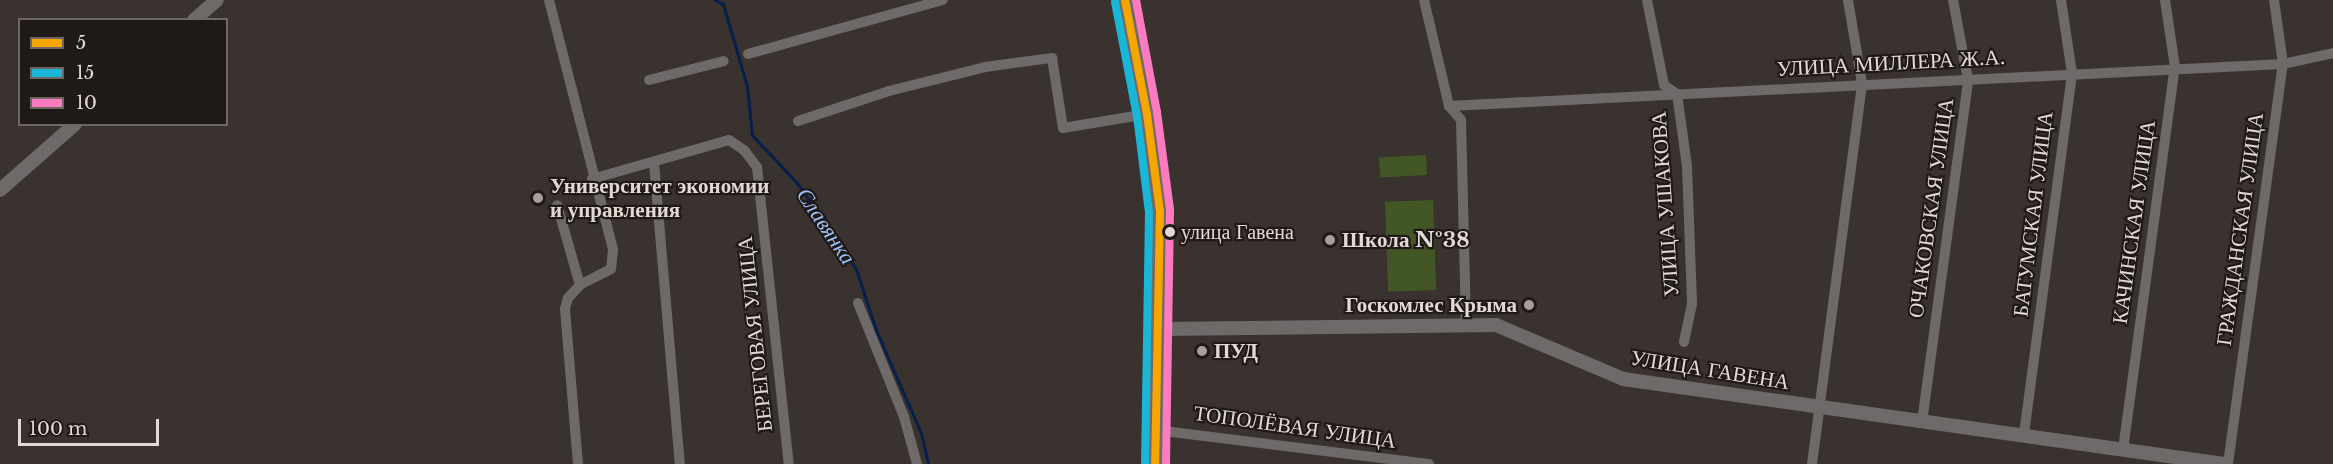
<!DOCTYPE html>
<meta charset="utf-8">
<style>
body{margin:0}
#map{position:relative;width:2333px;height:464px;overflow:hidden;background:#3a322e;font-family:"Libre Baskerville",serif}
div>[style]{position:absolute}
.green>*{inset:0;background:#435724;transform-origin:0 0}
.stream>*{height:3px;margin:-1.5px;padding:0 1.5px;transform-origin:1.5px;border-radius:1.5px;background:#05204d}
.minor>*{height:10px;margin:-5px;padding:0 5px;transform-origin:5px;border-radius:5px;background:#6e6a6a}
.tertiary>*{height:14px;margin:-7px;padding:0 7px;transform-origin:7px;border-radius:7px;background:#6e6a6a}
.primary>*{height:16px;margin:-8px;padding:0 8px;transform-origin:8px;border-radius:8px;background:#706a69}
.bus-1>*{height:8px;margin:-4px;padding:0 4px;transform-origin:4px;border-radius:4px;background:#f7a600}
.bus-2>*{height:8px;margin:-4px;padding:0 4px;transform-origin:4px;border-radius:4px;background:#1ab6d8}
.bus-3>*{height:8px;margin:-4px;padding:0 4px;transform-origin:4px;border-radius:4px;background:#fe7ac1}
.dots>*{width:16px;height:16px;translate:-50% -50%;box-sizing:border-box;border:3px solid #201a17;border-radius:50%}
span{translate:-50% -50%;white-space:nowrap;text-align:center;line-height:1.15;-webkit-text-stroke:4.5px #201a17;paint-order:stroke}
.bus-label{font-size:20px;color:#e2d9d5}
.left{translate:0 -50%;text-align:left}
.street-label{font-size:21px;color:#e2d9d5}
.poi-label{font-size:21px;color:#e2d9d5;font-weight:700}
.right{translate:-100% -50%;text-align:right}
.water-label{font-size:22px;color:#9ac1fb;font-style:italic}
.legend{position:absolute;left:18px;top:18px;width:210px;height:108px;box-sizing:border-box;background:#201a17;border:2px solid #6e6663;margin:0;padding:8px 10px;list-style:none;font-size:18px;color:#e2d9d5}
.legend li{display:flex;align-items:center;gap:12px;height:30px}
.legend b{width:30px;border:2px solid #6e6663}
.scale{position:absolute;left:18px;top:419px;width:141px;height:27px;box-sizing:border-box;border:3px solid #e2d9d5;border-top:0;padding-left:8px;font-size:18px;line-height:21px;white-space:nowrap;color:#e2d9d5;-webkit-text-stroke:4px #201a17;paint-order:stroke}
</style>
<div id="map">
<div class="green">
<div style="left:1426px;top:155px;width:20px;height:47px;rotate:87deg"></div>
<div style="left:1433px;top:200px;width:90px;height:48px;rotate:88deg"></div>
</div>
<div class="stream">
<div style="left:715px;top:0;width:9px;rotate:27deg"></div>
<div style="left:723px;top:4px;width:85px;rotate:73.7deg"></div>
<div style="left:747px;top:86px;width:49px;rotate:84.2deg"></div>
<div style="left:752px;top:135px;width:66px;rotate:46.8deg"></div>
<div style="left:797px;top:183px;width:104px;rotate:55.5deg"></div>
<div style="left:856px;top:269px;width:64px;rotate:71.8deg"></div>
<div style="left:876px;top:330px;width:112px;rotate:66.4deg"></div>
<div style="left:921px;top:433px;width:32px;rotate:77deg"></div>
</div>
<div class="minor">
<div style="left:549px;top:0;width:258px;rotate:75.6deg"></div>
<div style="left:613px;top:250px;width:19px;rotate:96deg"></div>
<div style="left:611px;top:269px;width:35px;rotate:153deg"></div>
<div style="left:580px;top:285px;width:83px;rotate:-106deg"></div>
<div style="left:1424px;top:0;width:109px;rotate:76.7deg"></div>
<div style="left:1449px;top:106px;width:18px;rotate:49deg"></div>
<div style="left:1461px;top:120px;width:205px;rotate:88.6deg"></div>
<div style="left:1647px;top:0;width:87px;rotate:78.7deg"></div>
<div style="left:1664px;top:85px;width:16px;rotate:35deg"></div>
<div style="left:1677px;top:94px;width:73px;rotate:82.1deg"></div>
<div style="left:1687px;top:166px;width:138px;rotate:87.9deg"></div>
<div style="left:1692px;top:304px;width:39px;rotate:102deg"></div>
<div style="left:748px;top:54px;width:202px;rotate:-15.5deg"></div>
<div style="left:649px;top:80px;width:77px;rotate:-14.2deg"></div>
<div style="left:1449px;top:106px;width:835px;rotate:-2.88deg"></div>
<div style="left:2283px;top:64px;width:51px;rotate:-12.4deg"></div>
<div style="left:798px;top:121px;width:96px;rotate:-18.2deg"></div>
<div style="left:889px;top:91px;width:99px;rotate:-14deg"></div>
<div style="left:985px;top:67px;width:68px;rotate:-7.7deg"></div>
<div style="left:1052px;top:58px;width:71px;rotate:81.1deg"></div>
<div style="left:1063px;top:128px;width:85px;rotate:-9.5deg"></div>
<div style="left:654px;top:163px;width:302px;rotate:85.1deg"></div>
<div style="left:592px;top:179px;width:142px;rotate:-15.9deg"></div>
<div style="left:729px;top:140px;width:18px;rotate:34deg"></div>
<div style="left:744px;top:150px;width:21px;rotate:53deg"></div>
<div style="left:757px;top:167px;width:299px;rotate:83.9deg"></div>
<div style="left:858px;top:303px;width:123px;rotate:68deg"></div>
<div style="left:904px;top:417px;width:49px;rotate:74.5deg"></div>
<div style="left:1922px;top:422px;width:345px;rotate:-82.3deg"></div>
<div style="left:1968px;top:80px;width:81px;rotate:-100.6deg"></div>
<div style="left:1156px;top:430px;width:275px;rotate:7.1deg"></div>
<div style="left:2024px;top:434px;width:364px;rotate:-82.4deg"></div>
<div style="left:2072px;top:73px;width:74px;rotate:-98.6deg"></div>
<div style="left:2123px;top:450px;width:387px;rotate:-82.3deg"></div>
<div style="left:2175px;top:67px;width:68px;rotate:-98.5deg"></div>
<div style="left:578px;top:464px;width:156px;rotate:-94.8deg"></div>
<div style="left:565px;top:309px;width:11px;rotate:-75deg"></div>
<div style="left:568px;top:298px;width:18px;rotate:-47deg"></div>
<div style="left:1812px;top:464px;width:384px;rotate:-82.5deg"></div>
<div style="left:1862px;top:83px;width:84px;rotate:-99.6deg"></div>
<div style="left:2228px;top:464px;width:404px;rotate:-82.2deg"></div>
<div style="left:2283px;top:64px;width:65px;rotate:-98deg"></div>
</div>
<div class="tertiary">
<div style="left:194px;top:20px;width:30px;rotate:-41deg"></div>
<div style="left:0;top:190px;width:100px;rotate:-41.3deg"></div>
<div style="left:1161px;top:329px;width:335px;rotate:-0.7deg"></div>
<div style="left:1496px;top:325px;width:138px;rotate:23deg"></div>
<div style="left:1623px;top:379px;width:607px;rotate:8.05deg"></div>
</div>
<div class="primary">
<div style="left:1125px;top:0;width:116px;rotate:79.1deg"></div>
<div style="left:1147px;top:114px;width:98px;rotate:82.4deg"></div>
<div style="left:1160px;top:211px;width:253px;rotate:91.1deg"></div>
</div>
<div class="bus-1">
<div style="left:1125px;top:0;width:116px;rotate:79.1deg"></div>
<div style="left:1147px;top:114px;width:98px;rotate:82.4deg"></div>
<div style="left:1160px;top:211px;width:253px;rotate:91.1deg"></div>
</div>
<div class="bus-2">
<div style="left:1115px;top:2px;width:116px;rotate:79.1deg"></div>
<div style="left:1137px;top:116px;width:97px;rotate:82.9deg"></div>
<div style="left:1149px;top:212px;width:252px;rotate:90.9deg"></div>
</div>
<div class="bus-3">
<div style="left:1136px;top:0;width:114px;rotate:79.4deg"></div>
<div style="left:1157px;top:112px;width:99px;rotate:82.4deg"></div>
<div style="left:1170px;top:210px;width:254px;rotate:90.9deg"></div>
</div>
<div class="dots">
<div style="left:538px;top:198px;background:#a79f9b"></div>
<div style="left:1170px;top:232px;background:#e2d9d5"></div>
<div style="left:1330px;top:240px;background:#a79f9b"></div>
<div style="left:1529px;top:305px;background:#a79f9b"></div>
<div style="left:1202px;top:351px;background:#a79f9b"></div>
</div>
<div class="bus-label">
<span class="left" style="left:1181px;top:232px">улица Гавена</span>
</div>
<div class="street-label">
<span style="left:1891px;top:63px;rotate:-3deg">УЛИЦА МИЛЛЕРА Ж.А.</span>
<span style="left:1665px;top:204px;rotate:-94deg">УЛИЦА УШАКОВА</span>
<span style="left:1931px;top:208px;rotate:-82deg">ОЧАКОВСКАЯ УЛИЦА</span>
<span style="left:2033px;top:214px;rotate:-83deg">БАТУМСКАЯ УЛИЦА</span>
<span style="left:2134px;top:222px;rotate:-82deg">КАЧИНСКАЯ УЛИЦА</span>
<span style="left:2240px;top:229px;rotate:-82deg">ГРАЖДАНСКАЯ УЛИЦА</span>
<span style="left:755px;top:334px;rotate:-96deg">БЕРЕГОВАЯ УЛИЦА</span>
<span style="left:1710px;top:370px;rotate:9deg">УЛИЦА ГАВЕНА</span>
<span style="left:1295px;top:427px;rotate:8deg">ТОПОЛЁВАЯ УЛИЦА</span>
</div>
<div class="poi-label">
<span class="left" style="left:550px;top:198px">Университет экономии<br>и управления</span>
<span class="left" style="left:1342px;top:240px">Школа №38</span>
<span class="right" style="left:1517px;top:305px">Госкомлес Крыма</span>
<span class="left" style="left:1214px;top:351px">ПУД</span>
</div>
<div class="water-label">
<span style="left:826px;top:226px;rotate:56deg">Славянка</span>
</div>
<ul class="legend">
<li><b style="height:8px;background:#f7a600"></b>5</li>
<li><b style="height:8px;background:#1ab6d8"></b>15</li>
<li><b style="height:8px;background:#fe7ac1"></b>10</li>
</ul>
<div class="scale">100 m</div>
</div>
